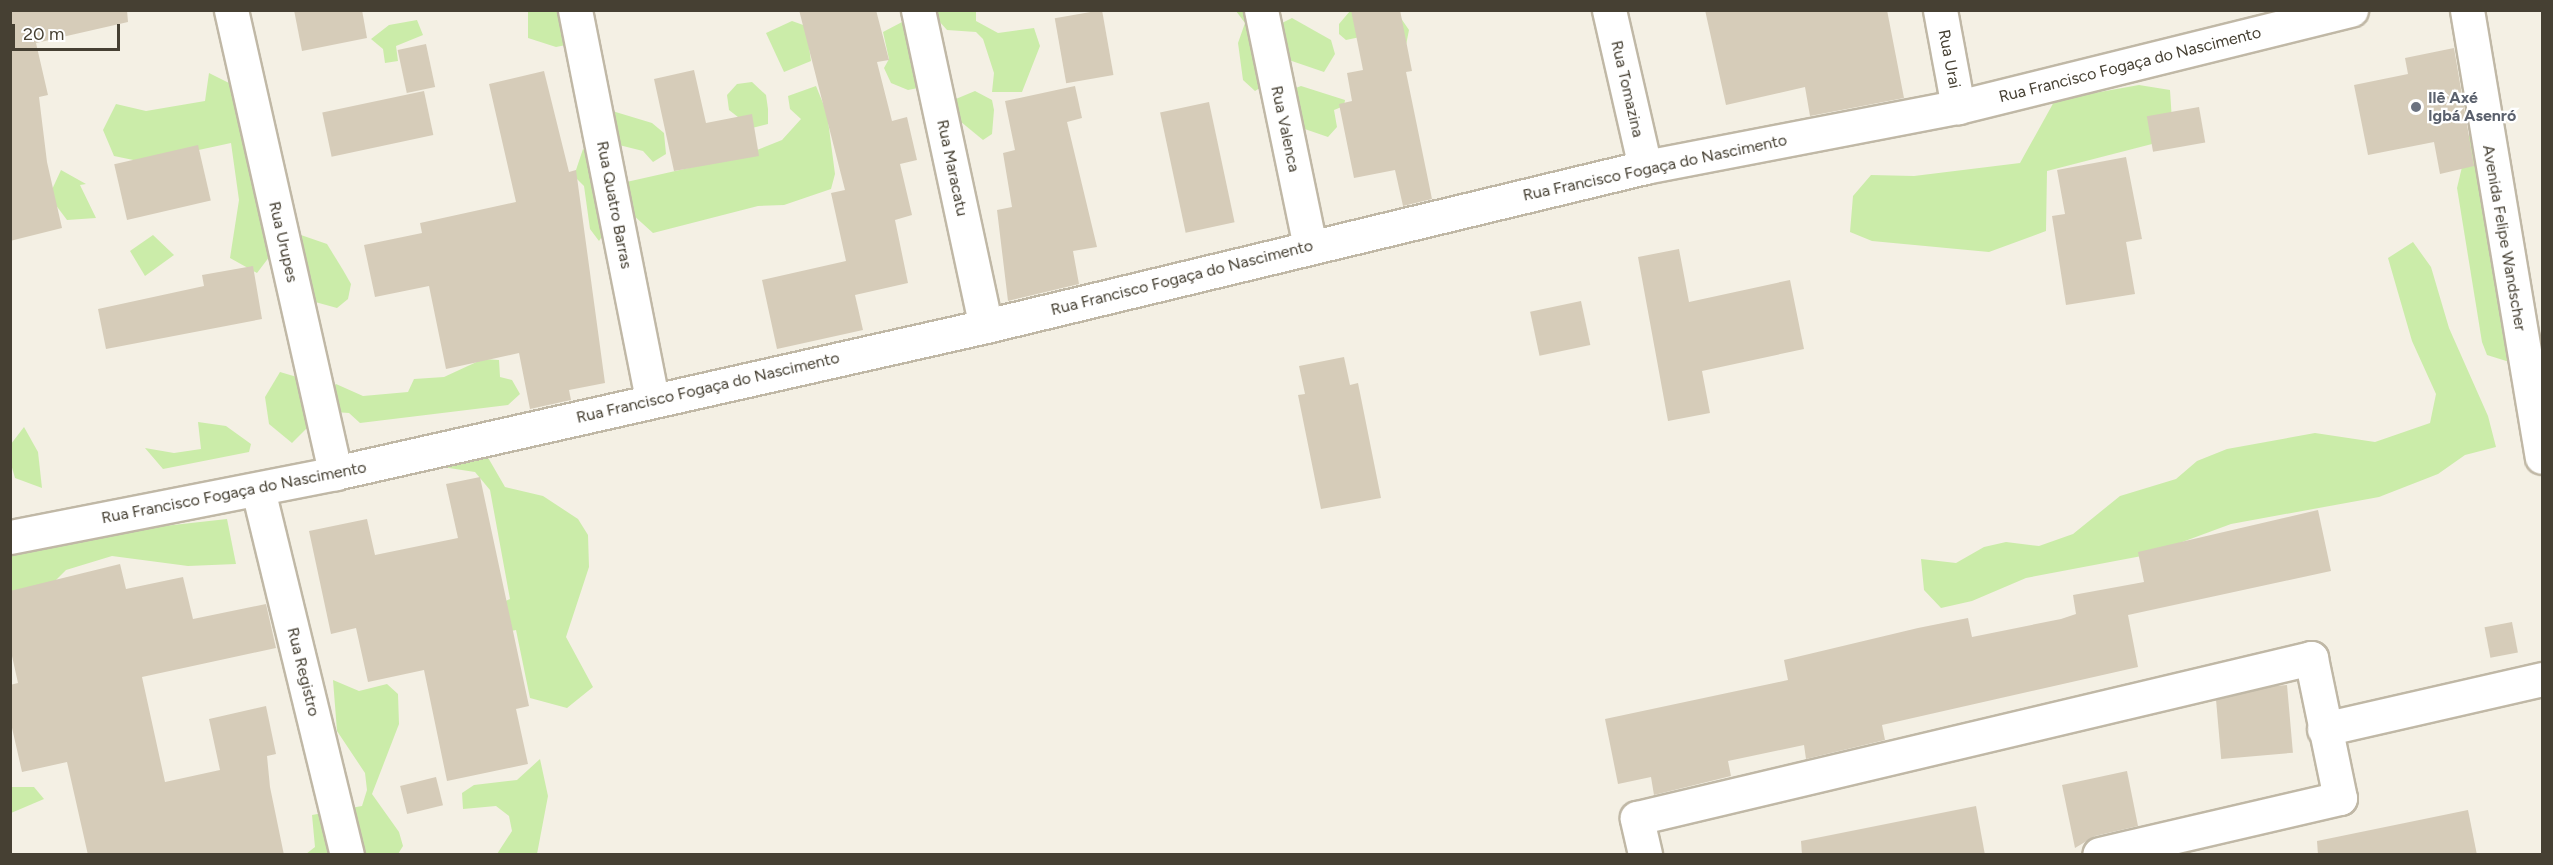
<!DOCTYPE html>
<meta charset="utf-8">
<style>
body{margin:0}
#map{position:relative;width:2553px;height:865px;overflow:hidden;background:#f4f0e4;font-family:Figtree,sans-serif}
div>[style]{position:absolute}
.green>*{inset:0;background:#cbeca9}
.building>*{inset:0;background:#d6ccb9;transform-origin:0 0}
.roads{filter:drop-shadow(2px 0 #c0b8a6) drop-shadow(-2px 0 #c0b8a6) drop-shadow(0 2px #c0b8a6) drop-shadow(0 -2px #c0b8a6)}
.minor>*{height:33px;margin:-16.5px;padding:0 16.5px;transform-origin:16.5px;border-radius:16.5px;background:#fff}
.dots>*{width:16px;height:16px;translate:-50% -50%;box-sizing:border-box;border:3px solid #fff;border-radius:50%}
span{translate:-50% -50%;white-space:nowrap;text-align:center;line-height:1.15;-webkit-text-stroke:4.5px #fff;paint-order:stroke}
.street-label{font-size:16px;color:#464033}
.worship-label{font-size:16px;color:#5b616d;font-weight:700}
.left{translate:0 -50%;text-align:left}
.frame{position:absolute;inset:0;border:12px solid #464033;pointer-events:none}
.scale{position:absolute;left:12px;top:24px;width:108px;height:27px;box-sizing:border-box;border:3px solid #464033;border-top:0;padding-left:8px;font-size:18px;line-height:21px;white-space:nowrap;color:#464033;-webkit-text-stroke:4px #fff;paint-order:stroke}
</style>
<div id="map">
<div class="green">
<div style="clip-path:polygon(528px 11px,581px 11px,571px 44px,556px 47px,528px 38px)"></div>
<div style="clip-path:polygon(930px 11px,976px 11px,976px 21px,998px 33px,1034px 28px,1040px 46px,1022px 92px,992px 92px,994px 73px,983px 39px,976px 32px,947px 30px)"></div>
<div style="clip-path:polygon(1236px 11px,1253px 11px,1263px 86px,1255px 91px,1243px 80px,1238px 43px,1245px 23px)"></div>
<div style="clip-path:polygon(1350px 11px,1396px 11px,1409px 30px,1405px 50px,1365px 36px,1346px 40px,1339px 34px,1339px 24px)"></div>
<div style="clip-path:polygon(1292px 18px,1331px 40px,1335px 54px,1324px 72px,1283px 58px,1276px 26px)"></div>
<div style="clip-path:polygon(417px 20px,423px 35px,396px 46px,398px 61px,385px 63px,383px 49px,371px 39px,389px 25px)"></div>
<div style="clip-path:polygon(792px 21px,806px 26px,811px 61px,784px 72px,766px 33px)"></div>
<div style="clip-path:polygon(904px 21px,918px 88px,908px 90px,891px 83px,884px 68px,889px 59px,883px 32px)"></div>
<div style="clip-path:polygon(209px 73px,235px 86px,276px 248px,257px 273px,230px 258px,239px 200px,231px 143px,143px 162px,114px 156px,103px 130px,116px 104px,146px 111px,205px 101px)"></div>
<div style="clip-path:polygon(752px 82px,766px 95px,768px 109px,768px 124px,752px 128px,729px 110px,727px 95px,737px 84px)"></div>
<div style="clip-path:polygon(2139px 85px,2170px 90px,2172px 121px,2152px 144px,2047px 171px,2046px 231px,1989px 252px,1872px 241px,1850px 232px,1853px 196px,1871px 175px,1914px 176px,2020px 163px,2055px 100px)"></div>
<div style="clip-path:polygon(816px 86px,827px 113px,835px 174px,831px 189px,784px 205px,758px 206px,653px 233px,632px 214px,622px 183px,742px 156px,782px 140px,801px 119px,790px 109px,788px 96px)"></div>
<div style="clip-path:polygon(1301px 86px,1345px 100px,1344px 106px,1334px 110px,1337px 127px,1328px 137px,1296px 126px,1293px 89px)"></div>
<div style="clip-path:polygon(975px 91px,992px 100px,994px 110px,992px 134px,983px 140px,955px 117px,951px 101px)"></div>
<div style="clip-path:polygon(609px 110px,652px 123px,664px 133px,666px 154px,653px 162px,643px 151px,615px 144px)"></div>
<div style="clip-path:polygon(2471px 129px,2516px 364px,2487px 355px,2482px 342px,2457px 188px)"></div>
<div style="clip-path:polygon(583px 149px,595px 158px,607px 229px,599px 241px,590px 229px,584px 186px,574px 176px)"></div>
<div style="clip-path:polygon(61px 170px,86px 184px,80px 185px,96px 218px,67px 220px,49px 196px)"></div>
<div style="clip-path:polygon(298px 234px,327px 244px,343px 270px,351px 284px,348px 299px,337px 308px,308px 300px)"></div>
<div style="clip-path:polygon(153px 235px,174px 255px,145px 276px,130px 251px)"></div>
<div style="clip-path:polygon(2413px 242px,2431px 267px,2449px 328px,2488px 416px,2496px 447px,2465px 455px,2438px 474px,2379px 497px,2231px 524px,2147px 555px,2026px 578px,1972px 601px,1941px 608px,1924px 590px,1921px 559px,1956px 563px,1984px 547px,2006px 542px,2039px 546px,2073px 534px,2120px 496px,2176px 479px,2197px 461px,2227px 449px,2315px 433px,2375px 442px,2430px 423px,2436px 394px,2412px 341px,2388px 258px)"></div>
<div style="clip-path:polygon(483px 359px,499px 360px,500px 377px,512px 380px,520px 394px,508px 405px,360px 423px,349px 413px,335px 412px,325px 394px,336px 384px,363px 396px,408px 392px,414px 379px,444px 377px)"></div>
<div style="clip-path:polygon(280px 372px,307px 380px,314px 421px,292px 443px,269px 424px,265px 397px)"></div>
<div style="clip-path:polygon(198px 422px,226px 426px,251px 444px,249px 452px,163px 469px,145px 448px,174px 453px,201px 449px)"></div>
<div style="clip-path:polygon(24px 427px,38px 452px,42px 488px,15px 478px,11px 464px,11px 444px)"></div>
<div style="clip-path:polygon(479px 442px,505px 487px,543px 496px,578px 519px,588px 535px,589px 567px,566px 637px,593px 687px,567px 708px,530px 698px,516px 630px,485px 636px,494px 606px,510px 599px,490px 490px,475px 472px,429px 465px)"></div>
<div style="clip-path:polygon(227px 519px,236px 564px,188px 566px,112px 556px,66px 570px,55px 581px,11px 592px,11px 550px,74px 536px)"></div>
<div style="clip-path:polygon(333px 680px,359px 691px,387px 684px,398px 694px,399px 724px,372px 794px,399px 832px,403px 846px,398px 854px,306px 854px,315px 847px,312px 815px,362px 806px,367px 790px,365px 773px,337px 731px)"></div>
<div style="clip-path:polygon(540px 759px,548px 796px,537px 854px,497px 854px,512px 831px,509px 816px,496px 806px,463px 809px,462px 793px,474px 785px,517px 780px)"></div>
<div style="clip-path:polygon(11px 787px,34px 787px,44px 799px,11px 813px)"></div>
</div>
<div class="building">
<div style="clip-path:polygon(10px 10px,127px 10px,128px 22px,36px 43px,48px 95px,39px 97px,47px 162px,62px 228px,10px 241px)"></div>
<div style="clip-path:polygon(294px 10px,362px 10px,367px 38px,302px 51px)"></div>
<div style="clip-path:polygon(799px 10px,876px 10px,889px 60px,877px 62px,892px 121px,907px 117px,917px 160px,900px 164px,912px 215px,895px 220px,908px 283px,855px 295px,863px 330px,777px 349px,762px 280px,846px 261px,831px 193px,845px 190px)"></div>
<div style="left:1102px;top:10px;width:66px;height:48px;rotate:80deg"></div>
<div style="clip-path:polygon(1351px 10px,1400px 10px,1412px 71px,1406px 72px,1432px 199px,1403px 206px,1395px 170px,1354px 178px,1339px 104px,1352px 101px,1347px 73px,1363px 70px)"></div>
<div style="clip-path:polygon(1705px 10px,1887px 10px,1904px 98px,1810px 116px,1805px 87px,1726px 105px)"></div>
<div style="left:426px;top:44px;width:44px;height:29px;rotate:78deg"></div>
<div style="clip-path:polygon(2454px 48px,2474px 166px,2440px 174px,2434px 142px,2368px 155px,2354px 85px,2408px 74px,2405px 58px)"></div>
<div style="clip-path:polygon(694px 70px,706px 123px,752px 114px,759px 156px,674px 171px,654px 79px)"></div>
<div style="clip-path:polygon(544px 71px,569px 172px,576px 170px,605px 383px,569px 390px,571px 400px,530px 409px,519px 353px,446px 369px,429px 286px,375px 297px,364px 245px,422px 233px,420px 223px,516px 202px,489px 84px)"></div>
<div style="clip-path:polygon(1075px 86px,1082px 118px,1067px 122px,1097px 247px,1073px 251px,1079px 284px,1008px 301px,997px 210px,1012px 207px,1003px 153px,1015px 150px,1005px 101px)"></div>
<div style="left:424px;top:91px;width:45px;height:104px;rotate:78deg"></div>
<div style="left:1209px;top:102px;width:123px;height:50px;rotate:78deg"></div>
<div style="left:2199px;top:107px;width:36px;height:53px;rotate:80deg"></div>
<div style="left:198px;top:145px;width:57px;height:86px;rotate:77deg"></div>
<div style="clip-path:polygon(2126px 157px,2142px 239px,2126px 242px,2135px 294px,2066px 305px,2052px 216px,2065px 214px,2057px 170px)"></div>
<div style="clip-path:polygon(1679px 249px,1689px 302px,1790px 280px,1804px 349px,1702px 371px,1710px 413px,1668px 421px,1638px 257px)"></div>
<div style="clip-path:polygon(253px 266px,262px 319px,106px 349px,98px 309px,204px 286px,202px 275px)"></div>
<div style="left:1581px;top:301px;width:45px;height:52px;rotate:78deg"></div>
<div style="clip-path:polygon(1344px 357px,1350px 385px,1358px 383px,1381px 498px,1321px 509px,1298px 395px,1305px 394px,1299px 366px)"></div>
<div style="clip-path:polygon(480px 477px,529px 706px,516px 709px,528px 764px,447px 781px,424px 670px,368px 682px,356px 628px,331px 634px,309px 531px,367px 519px,375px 555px,458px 538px,446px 484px)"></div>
<div style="clip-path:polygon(2318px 510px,2331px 571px,2128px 615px,2138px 667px,1882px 725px,1885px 740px,1806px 759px,1804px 745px,1728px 761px,1731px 776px,1654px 795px,1651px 777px,1618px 784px,1605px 719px,1788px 680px,1784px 660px,1918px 628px,1968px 618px,1972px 637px,2061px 619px,2076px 614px,2073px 595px,2144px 582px,2138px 552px)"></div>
<div style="clip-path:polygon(120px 564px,126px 589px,183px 577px,193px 619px,266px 604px,276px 648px,142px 677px,165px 782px,220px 770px,209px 719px,266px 706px,276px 754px,267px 756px,270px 787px,284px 855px,88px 855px,67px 762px,22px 772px,10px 719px,10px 685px,18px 683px,10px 647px,10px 591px)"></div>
<div style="left:2512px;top:622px;width:31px;height:28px;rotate:79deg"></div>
<div style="left:2287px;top:685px;width:68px;height:72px;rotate:85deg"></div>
<div style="clip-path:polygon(2127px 771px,2138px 826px,2095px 836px,2075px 848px,2062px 785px)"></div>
<div style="left:436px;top:777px;width:29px;height:37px;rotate:76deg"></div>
<div style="clip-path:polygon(1976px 806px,1985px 855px,1802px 855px,1801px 841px)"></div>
<div style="clip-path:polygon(2468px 810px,2477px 855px,2318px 855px,2317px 841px)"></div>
</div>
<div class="roads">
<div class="minor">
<div style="left:231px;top:10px;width:475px;rotate:77.3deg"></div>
<div style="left:575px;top:10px;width:397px;rotate:78.8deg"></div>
<div style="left:918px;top:10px;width:323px;rotate:77.9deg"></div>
<div style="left:1261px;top:10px;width:242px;rotate:78.3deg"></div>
<div style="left:1609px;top:10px;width:161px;rotate:77.1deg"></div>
<div style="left:1940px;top:10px;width:99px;rotate:79.5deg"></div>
<div style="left:2467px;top:10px;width:453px;rotate:80.5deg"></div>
<div style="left:258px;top:490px;width:375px;rotate:76.3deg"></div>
<div style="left:10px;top:537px;width:331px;rotate:-11.1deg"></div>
<div style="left:335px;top:473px;width:667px;rotate:-12.72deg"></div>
<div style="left:986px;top:326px;width:678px;rotate:-13.56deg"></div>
<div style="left:1645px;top:167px;width:319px;rotate:-10.9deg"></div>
<div style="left:1958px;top:107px;width:405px;rotate:-13.9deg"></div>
<div style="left:2324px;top:729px;width:224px;rotate:-12.9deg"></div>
<div style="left:1645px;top:854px;width:37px;rotate:-103deg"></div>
<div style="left:1637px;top:818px;width:693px;rotate:-13.35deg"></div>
<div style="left:2311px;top:658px;width:143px;rotate:78.3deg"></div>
<div style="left:2340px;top:798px;width:247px;rotate:166.9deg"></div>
</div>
</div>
<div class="dots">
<div style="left:2416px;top:107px;background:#6b7280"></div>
</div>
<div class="street-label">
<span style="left:1949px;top:59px;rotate:79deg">Rua Urai</span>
<span style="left:2130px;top:65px;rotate:-14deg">Rua Francisco Fogaça do Nascimento</span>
<span style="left:1627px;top:89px;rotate:77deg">Rua Tomazina</span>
<span style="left:1285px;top:129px;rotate:78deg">Rua Valenca</span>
<span style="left:952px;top:168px;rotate:78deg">Rua Maracatu</span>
<span style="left:1655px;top:168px;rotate:-12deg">Rua Francisco Fogaça do Nascimento</span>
<span style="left:614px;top:205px;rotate:79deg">Rua Quatro Barras</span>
<span style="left:2504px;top:238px;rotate:80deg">Avenida Felipe Wandscher</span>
<span style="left:283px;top:242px;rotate:77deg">Rua Urupes</span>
<span style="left:1182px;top:278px;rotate:-14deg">Rua Francisco Fogaça do Nascimento</span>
<span style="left:708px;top:388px;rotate:-13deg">Rua Francisco Fogaça do Nascimento</span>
<span style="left:234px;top:493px;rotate:-11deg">Rua Francisco Fogaça do Nascimento</span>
<span style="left:303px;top:672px;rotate:76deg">Rua Registro</span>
</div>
<div class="worship-label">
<span class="left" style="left:2428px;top:107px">Ilê Axé<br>Igbá Asenró</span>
</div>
<div class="frame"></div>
<div class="scale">20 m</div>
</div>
